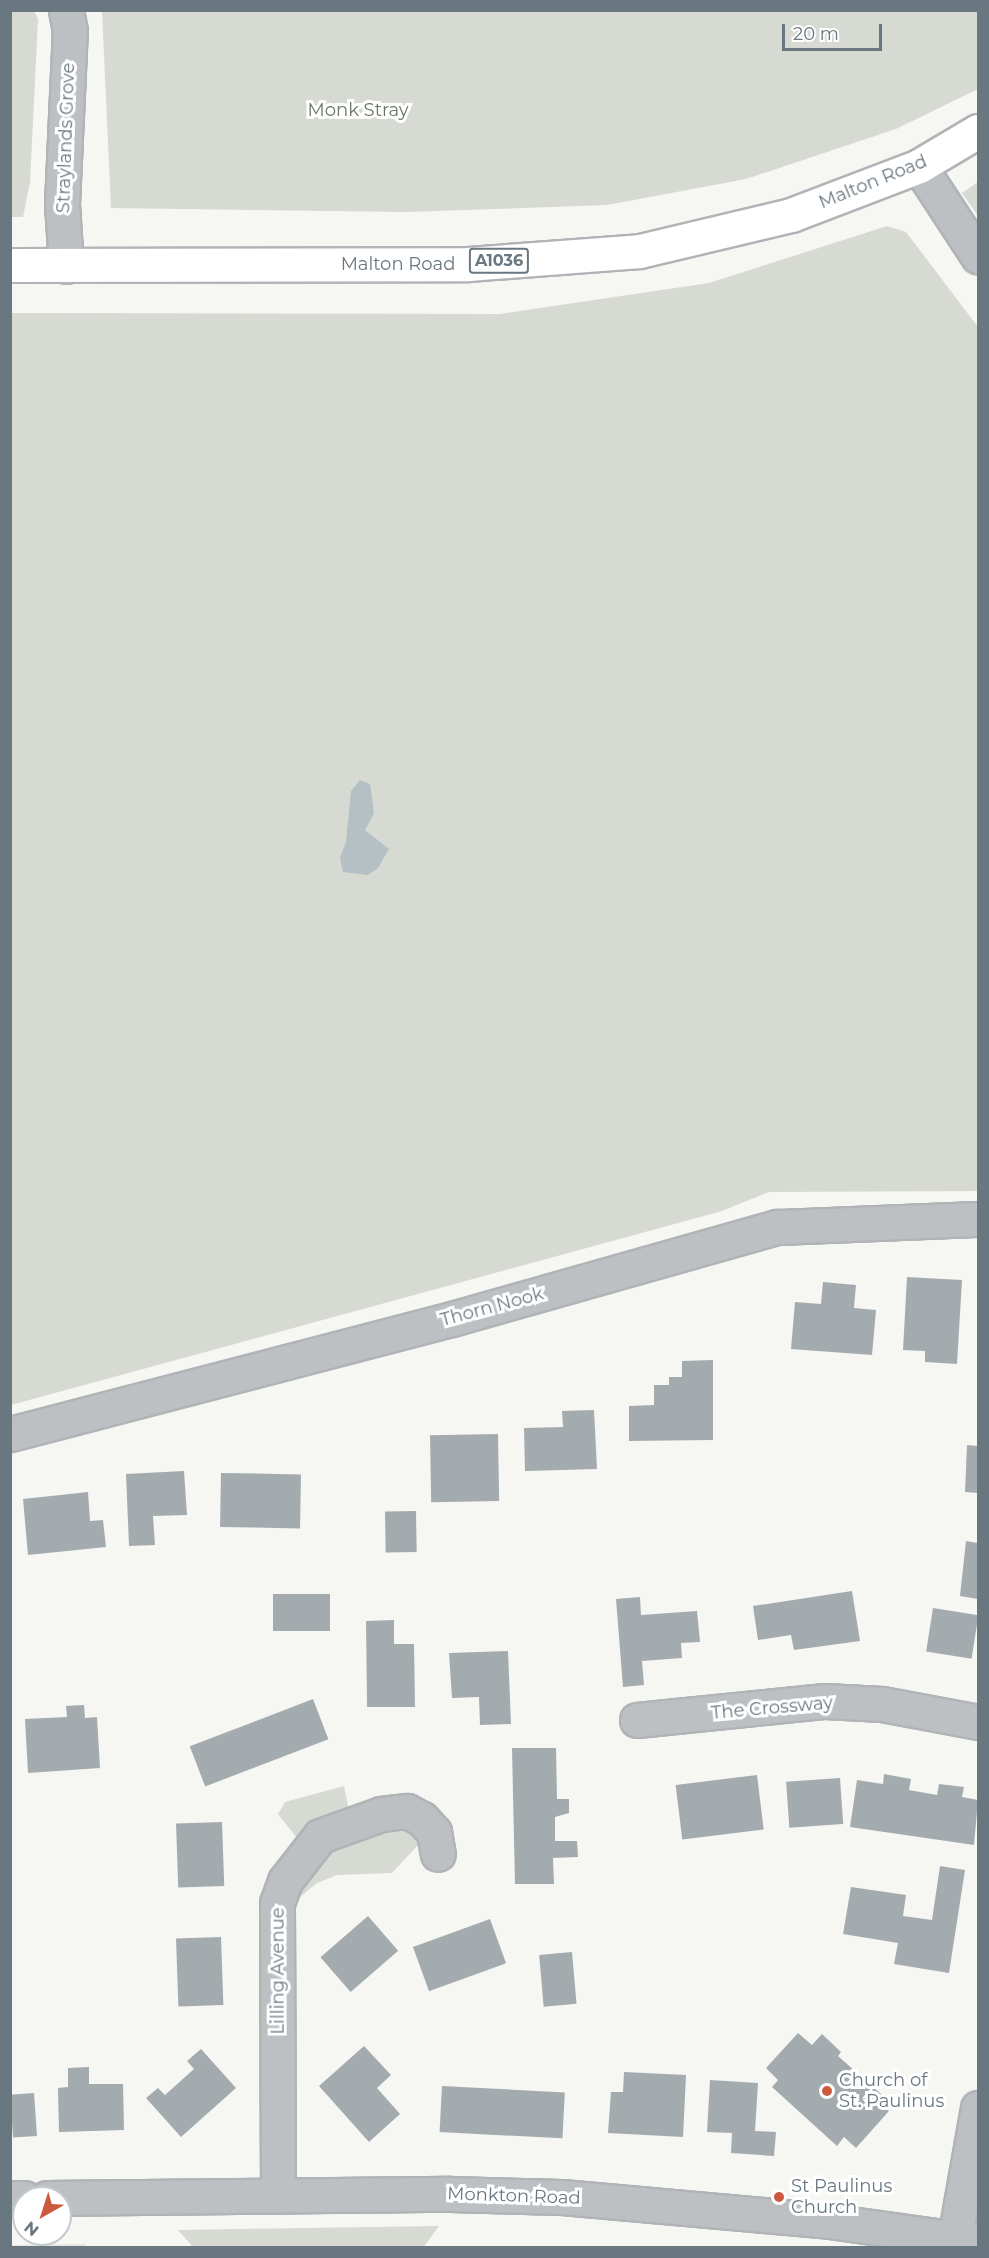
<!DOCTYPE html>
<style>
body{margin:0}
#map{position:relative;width:989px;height:2258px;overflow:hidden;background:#f6f6f3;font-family:Montserrat,sans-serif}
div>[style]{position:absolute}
.built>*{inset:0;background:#e4e5e4}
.green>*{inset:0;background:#d6dad3}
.water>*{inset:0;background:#b4c0c3}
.building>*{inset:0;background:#a4abaf;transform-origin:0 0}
.roads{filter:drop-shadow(2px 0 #b0b4b7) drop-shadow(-2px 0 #b0b4b7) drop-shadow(0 2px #b0b4b7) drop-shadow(0 -2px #b0b4b7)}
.minor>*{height:33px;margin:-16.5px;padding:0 16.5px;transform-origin:16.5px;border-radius:16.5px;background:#bcc0c2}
.primary>*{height:33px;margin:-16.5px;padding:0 16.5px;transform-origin:16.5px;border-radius:16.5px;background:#fff}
.dots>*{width:16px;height:16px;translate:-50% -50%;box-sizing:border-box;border:3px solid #fff;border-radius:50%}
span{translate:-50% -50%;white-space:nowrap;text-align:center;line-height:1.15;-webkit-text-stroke:6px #fff;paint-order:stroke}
.shield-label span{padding:2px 4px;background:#fff;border:2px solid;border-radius:4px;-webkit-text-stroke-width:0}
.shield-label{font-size:16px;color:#697780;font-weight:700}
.park-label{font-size:18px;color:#6b7867}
.street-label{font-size:18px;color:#697780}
.poi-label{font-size:18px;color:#697780}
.left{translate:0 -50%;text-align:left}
.frame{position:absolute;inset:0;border:12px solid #697780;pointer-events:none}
.north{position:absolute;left:12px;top:2186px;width:60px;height:60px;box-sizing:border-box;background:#fff;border:2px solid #c3c9cc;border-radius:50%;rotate:219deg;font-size:16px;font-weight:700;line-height:24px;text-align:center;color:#697780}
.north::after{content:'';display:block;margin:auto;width:21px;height:27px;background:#cc593e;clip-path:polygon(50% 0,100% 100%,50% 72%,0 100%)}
.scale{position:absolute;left:782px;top:24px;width:100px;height:27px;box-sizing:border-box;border:3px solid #697780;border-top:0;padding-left:8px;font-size:18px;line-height:21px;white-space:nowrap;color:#697780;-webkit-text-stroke:4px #fff;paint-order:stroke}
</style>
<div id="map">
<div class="built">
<div style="clip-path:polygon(86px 2244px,86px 2248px,10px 2247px,11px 2245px)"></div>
</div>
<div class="green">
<div style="clip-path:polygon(10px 11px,34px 11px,38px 19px,30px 182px,23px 217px,11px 217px)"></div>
<div style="clip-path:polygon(102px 11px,978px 11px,978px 89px,896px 129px,746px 179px,607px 205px,406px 212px,111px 208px)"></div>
<div style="clip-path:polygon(978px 182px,978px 216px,962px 193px)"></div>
<div style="clip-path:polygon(887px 226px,906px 232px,978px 327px,978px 1191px,769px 1192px,722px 1211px,11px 1405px,11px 313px,500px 314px,709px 283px)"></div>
<div style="clip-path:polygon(344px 1786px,349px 1811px,300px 1842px,278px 1814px,285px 1802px)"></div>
<div style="clip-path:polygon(399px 1826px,420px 1834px,419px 1844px,392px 1873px,337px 1875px,317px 1883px,289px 1906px,295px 1884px,342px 1835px)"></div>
<div style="clip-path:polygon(439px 2226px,423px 2248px,193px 2247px,178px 2230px)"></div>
</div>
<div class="water">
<div style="clip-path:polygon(360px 780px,370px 784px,374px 813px,365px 830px,389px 849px,378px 868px,368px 875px,343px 872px,340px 858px,346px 842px,351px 791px)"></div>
</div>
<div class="building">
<div style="clip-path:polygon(907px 1277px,962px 1280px,957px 1364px,925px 1362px,925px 1351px,903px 1350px)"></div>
<div style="clip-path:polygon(823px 1282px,856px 1285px,854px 1308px,876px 1310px,872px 1355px,791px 1349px,795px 1302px,821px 1304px)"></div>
<div style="clip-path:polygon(713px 1360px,713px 1440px,629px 1441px,629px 1406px,654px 1405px,654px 1385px,669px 1385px,669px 1377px,682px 1377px,682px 1361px)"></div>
<div style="clip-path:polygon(594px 1410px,597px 1469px,525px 1471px,524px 1428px,563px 1427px,562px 1411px)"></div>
<div style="left:498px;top:1434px;width:67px;height:68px;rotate:89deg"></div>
<div style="clip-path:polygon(967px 1445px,978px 1446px,978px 1493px,965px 1492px)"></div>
<div style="clip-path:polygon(184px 1471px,187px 1515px,153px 1516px,155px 1545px,129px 1546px,126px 1474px)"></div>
<div style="left:221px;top:1473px;width:80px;height:54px;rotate:1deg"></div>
<div style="clip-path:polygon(88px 1492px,90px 1521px,103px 1520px,106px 1547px,28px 1555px,23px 1499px)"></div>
<div style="left:416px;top:1511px;width:41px;height:31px;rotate:89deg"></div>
<div style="clip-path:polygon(966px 1541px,978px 1543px,978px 1599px,960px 1596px)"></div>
<div style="clip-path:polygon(852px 1591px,860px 1641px,794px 1650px,791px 1635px,758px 1640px,753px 1606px)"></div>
<div style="left:273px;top:1594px;width:57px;height:37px"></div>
<div style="clip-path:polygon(640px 1597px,641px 1615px,697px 1611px,700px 1642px,681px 1643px,682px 1658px,642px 1661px,644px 1685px,623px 1687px,616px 1599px)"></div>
<div style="left:933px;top:1608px;width:46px;height:44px;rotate:9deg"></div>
<div style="clip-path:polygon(394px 1620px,394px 1644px,414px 1644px,415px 1707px,367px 1707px,366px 1621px)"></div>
<div style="clip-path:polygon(508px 1651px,511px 1724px,480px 1725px,479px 1697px,452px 1698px,449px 1653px)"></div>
<div style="left:313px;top:1699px;width:43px;height:132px;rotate:69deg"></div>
<div style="clip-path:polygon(84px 1705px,85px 1718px,97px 1717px,100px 1768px,28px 1773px,25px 1719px,67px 1717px,66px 1706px)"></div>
<div style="clip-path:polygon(512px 1748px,556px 1748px,557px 1799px,569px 1799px,569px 1813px,555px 1817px,555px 1841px,577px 1841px,578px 1857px,553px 1858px,554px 1884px,515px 1884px)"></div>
<div style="clip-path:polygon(884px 1774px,911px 1779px,909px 1790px,937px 1795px,939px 1784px,964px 1787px,962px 1797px,978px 1800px,974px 1845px,850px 1827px,857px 1780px,883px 1784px)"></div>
<div style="left:757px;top:1775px;width:55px;height:82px;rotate:83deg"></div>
<div style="left:840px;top:1778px;width:46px;height:54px;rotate:86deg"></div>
<div style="left:222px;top:1822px;width:64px;height:46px;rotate:88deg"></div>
<div style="clip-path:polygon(940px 1866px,965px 1870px,949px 1973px,894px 1964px,898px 1943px,843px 1934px,851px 1887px,906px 1895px,903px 1916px,932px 1920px)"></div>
<div style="left:368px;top:1916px;width:46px;height:63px;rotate:49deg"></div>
<div style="left:490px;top:1919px;width:47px;height:82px;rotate:70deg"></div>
<div style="left:221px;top:1937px;width:68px;height:45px;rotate:88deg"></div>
<div style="left:572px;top:1952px;width:52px;height:33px;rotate:85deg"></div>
<div style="clip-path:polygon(798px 2033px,812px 2045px,822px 2034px,841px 2052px,838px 2056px,882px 2095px,877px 2101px,889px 2111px,856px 2148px,844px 2137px,837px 2146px,772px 2087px,778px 2080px,766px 2068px)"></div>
<div style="clip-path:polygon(364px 2046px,391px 2075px,377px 2088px,400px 2114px,369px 2142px,319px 2086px)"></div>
<div style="clip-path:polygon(201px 2049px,236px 2088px,181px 2137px,146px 2098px,158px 2088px,165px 2095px,194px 2069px,187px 2061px)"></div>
<div style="clip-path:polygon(89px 2067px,89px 2084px,123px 2084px,124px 2130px,59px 2132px,58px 2088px,68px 2087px,68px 2068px)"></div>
<div style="clip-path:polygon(624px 2072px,686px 2075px,683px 2137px,608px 2133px,611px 2092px,623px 2092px)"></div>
<div style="clip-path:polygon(710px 2080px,758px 2083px,755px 2131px,776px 2132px,774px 2156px,731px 2153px,732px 2133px,707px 2132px)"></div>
<div style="left:442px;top:2086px;width:123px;height:46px;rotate:3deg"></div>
<div style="left:34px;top:2093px;width:43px;height:24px;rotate:86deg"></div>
</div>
<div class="roads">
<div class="minor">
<div style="left:919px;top:166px;width:108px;rotate:56.8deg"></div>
<div style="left:66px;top:266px;width:62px;rotate:-93.7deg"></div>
<div style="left:62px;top:204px;width:173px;rotate:-87.4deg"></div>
<div style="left:70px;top:31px;width:21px;rotate:-101deg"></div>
<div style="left:10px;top:1434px;width:457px;rotate:-14.6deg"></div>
<div style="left:452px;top:1319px;width:338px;rotate:-15.8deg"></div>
<div style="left:777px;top:1227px;width:201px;rotate:-2.3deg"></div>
<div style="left:637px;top:1720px;width:189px;rotate:-5.8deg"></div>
<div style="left:825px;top:1701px;width:57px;rotate:3deg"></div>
<div style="left:882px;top:1704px;width:98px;rotate:10.6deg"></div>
<div style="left:278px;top:2195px;width:292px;rotate:-90.2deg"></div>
<div style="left:277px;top:1903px;width:23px;rotate:-70deg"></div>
<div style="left:285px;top:1881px;width:57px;rotate:-52.1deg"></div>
<div style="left:320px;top:1836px;width:65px;rotate:-19.8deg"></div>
<div style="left:381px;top:1814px;width:26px;rotate:-7deg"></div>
<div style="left:407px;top:1811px;width:17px;rotate:28deg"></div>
<div style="left:422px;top:1819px;width:18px;rotate:47deg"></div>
<div style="left:434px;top:1832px;width:22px;rotate:80deg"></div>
<div style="left:10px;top:2198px;width:14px"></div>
<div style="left:47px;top:2198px;width:403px;rotate:-0.6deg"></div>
<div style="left:450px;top:2194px;width:112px;rotate:1.5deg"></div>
<div style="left:562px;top:2197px;width:268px;rotate:5.1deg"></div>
<div style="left:829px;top:2221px;width:150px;rotate:8deg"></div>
<div style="left:955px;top:2238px;width:132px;rotate:-80deg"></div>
</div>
<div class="primary">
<div style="left:10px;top:265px;width:458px;rotate:-0.1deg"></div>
<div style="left:468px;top:264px;width:172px;rotate:-4.3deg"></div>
<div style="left:640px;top:251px;width:155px;rotate:-13.4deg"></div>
<div style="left:791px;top:215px;width:137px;rotate:-20.9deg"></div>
<div style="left:919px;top:166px;width:69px;rotate:-30.7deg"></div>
</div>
</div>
<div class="dots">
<div style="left:827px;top:2091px;background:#cc593e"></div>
<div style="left:779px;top:2197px;background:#cc593e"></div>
</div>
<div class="shield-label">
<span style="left:499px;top:261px">A1036</span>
</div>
<div class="park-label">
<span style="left:358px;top:110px">Monk Stray</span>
</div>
<div class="street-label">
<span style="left:66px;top:138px;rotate:-88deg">Straylands Grove</span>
<span style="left:873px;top:182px;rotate:-22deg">Malton Road</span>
<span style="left:398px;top:264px">Malton Road</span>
<span style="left:492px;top:1307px;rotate:-15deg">Thorn Nook</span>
<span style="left:772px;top:1708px;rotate:-5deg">The Crossway</span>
<span style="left:278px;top:1971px;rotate:-90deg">Lilling Avenue</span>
<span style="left:514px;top:2196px;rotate:2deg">Monkton Road</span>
</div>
<div class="poi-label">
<span class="left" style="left:839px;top:2091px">Church of<br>St. Paulinus</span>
<span class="left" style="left:791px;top:2197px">St Paulinus<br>Church</span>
</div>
<div class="frame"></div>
<div class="north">N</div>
<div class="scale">20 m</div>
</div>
